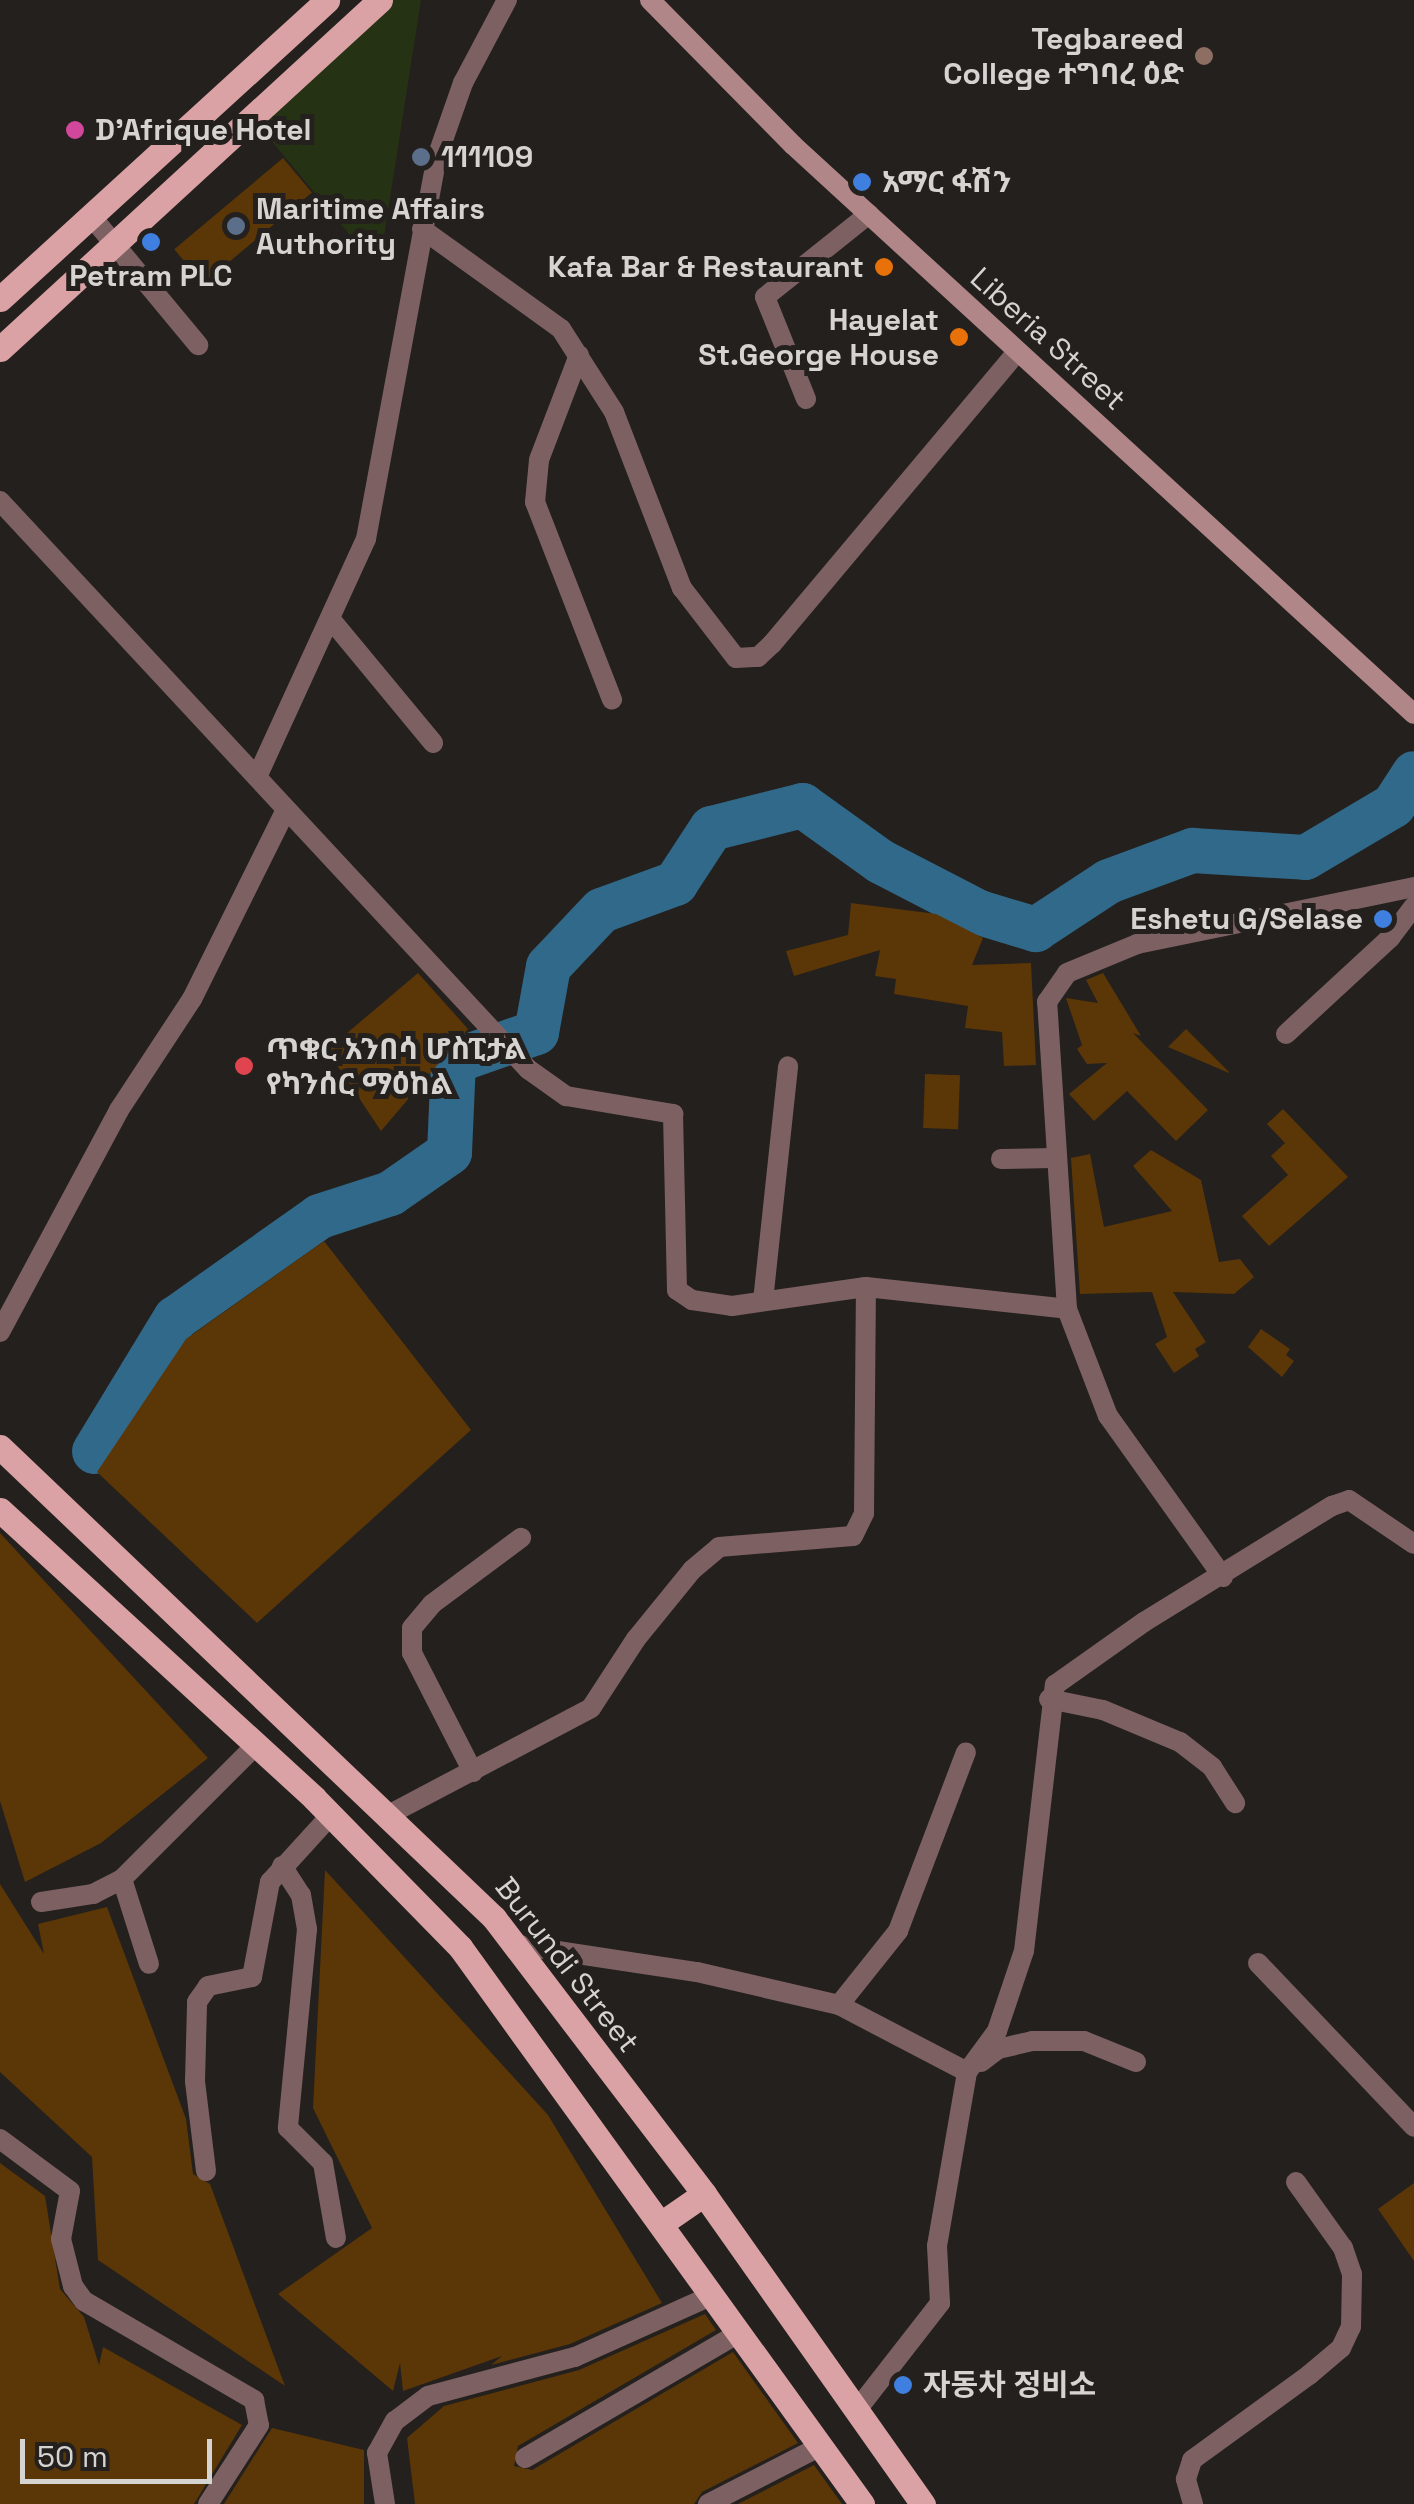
<!DOCTYPE html>
<meta charset="utf-8">
<style>
body{margin:0}
#map{position:relative;width:1414px;height:2504px;overflow:hidden;background:#24201d;font-family:"Space Grotesk","Noto Sans Ethiopic","Noto Sans KR",sans-serif}
div>[style]{position:absolute}
.green>*{inset:0;background:#263214}
.river>*{height:45px;margin:-22.5px;padding:0 22.5px;transform-origin:22.5px;border-radius:22.5px;background:#306989}
.building>*{inset:0;background:#5b3606;transform-origin:0 0}
.street>*{height:20px;margin:-10px;padding:0 10px;transform-origin:10px;border-radius:10px;background:#7d6162}
.secondary>*{height:20px;margin:-10px;padding:0 10px;transform-origin:10px;border-radius:10px;background:#b18688}
.primary>*{height:25px;margin:-12.5px;padding:0 12.5px;transform-origin:12.5px;border-radius:12.5px;background:#daa2a4}
.dots>*{width:28px;height:28px;translate:-50% -50%;box-sizing:border-box;border:5px solid #24201d;border-radius:50%}
span{translate:-50% -50%;white-space:nowrap;text-align:center;line-height:1.15;-webkit-text-stroke:10px #24201d;paint-order:stroke}
.poi-label{font-size:30px;color:#d6d4d1;font-weight:700}
.right{translate:-100% -50%;text-align:right}
.left{translate:0 -50%;text-align:left}
.street-label{font-size:30px;color:#d6d4d1}
.scale{position:absolute;left:20px;top:2439px;width:192px;height:45px;box-sizing:border-box;border:5px solid #d6d4d1;border-top:0;padding-left:12px;font-size:30px;line-height:35px;white-space:nowrap;color:#d6d4d1;-webkit-text-stroke:8px #24201d;paint-order:stroke}
</style>
<div id="map">
<div class="green">
<div style="clip-path:polygon(392px 0,421px 0,382px 249px,349px 234px,259px 126px)"></div>
</div>
<div class="river">
<div style="left:94px;top:1451px;width:156px;rotate:-58.7deg"></div>
<div style="left:175px;top:1318px;width:176px;rotate:-35.3deg"></div>
<div style="left:319px;top:1216px;width:75px;rotate:-17.9deg"></div>
<div style="left:390px;top:1193px;width:72px;rotate:-34.8deg"></div>
<div style="left:449px;top:1152px;width:91px;rotate:-87.5deg"></div>
<div style="left:453px;top:1061px;width:88px;rotate:-19.3deg"></div>
<div style="left:536px;top:1032px;width:67px;rotate:-79.7deg"></div>
<div style="left:548px;top:966px;width:77px;rotate:-46.6deg"></div>
<div style="left:601px;top:910px;width:79px;rotate:-20deg"></div>
<div style="left:675px;top:883px;width:66px;rotate:-56.8deg"></div>
<div style="left:711px;top:828px;width:94px;rotate:-14.2deg"></div>
<div style="left:802px;top:805px;width:96px;rotate:35.7deg"></div>
<div style="left:880px;top:861px;width:111px;rotate:27.3deg"></div>
<div style="left:979px;top:912px;width:59px;rotate:16.9deg"></div>
<div style="left:1035px;top:929px;width:87px;rotate:-33.3deg"></div>
<div style="left:1108px;top:881px;width:90px;rotate:-20.3deg"></div>
<div style="left:1192px;top:850px;width:113px;rotate:3.5deg"></div>
<div style="left:1305px;top:857px;width:102px;rotate:-30.6deg"></div>
<div style="left:1393px;top:805px;width:38px;rotate:-57deg"></div>
</div>
<div class="building">
<div style="left:283px;top:158px;width:45px;height:142px;rotate:50deg"></div>
<div style="clip-path:polygon(851px 903px,936px 914px,983px 938px,972px 965px,1031px 963px,1036px 1065px,1004px 1066px,1002px 1032px,965px 1028px,968px 1006px,894px 994px,896px 979px,875px 976px,880px 950px,794px 976px,786px 951px,848px 935px)"></div>
<div style="clip-path:polygon(418px 973px,468px 1029px,381px 1131px,327px 1050px)"></div>
<div style="clip-path:polygon(1103px 973px,1141px 1036px,1133px 1033px,1208px 1110px,1176px 1141px,1127px 1091px,1094px 1121px,1069px 1094px,1107px 1063px,1087px 1064px,1077px 1049px,1082px 1045px,1066px 998px,1098px 1003px,1086px 980px)"></div>
<div style="clip-path:polygon(1186px 1029px,1229px 1072px,1229px 1073px,1168px 1047px)"></div>
<div style="left:925px;top:1074px;width:35px;height:54px;rotate:2deg"></div>
<div style="clip-path:polygon(1283px 1109px,1348px 1177px,1269px 1246px,1242px 1216px,1288px 1175px,1271px 1156px,1285px 1143px,1267px 1124px)"></div>
<div style="clip-path:polygon(1151px 1150px,1201px 1180px,1219px 1262px,1240px 1259px,1254px 1277px,1234px 1294px,1173px 1292px,1206px 1342px,1195px 1349px,1199px 1356px,1174px 1373px,1155px 1344px,1167px 1337px,1152px 1292px,1080px 1294px,1071px 1158px,1090px 1154px,1104px 1227px,1172px 1211px,1133px 1166px)"></div>
<div style="clip-path:polygon(324px 1241px,471px 1430px,257px 1623px,97px 1472px,186px 1339px)"></div>
<div style="clip-path:polygon(1261px 1329px,1290px 1349px,1286px 1355px,1294px 1361px,1282px 1377px,1248px 1347px)"></div>
<div style="clip-path:polygon(0 1533px,208px 1758px,101px 1843px,25px 1882px,0 1801px)"></div>
<div style="clip-path:polygon(325px 1870px,548px 2115px,662px 2303px,570px 2344px,491px 2365px,502px 2356px,403px 2391px,400px 2363px,393px 2391px,278px 2294px,372px 2228px,313px 2108px)"></div>
<div style="clip-path:polygon(0 1884px,44px 1954px,38px 1924px,107px 1907px,186px 2119px,193px 2174px,210px 2184px,285px 2386px,98px 2260px,92px 2157px,0 2072px)"></div>
<div style="clip-path:polygon(0 2163px,45px 2196px,60px 2289px,84px 2317px,99px 2365px,103px 2347px,242px 2425px,194px 2504px,0 2504px)"></div>
<div style="clip-path:polygon(1414px 2183px,1414px 2261px,1378px 2209px)"></div>
<div style="clip-path:polygon(705px 2314px,716px 2330px,518px 2446px,514px 2466px,532px 2470px,733px 2352px,798px 2443px,702px 2492px,694px 2504px,415px 2504px,407px 2438px,444px 2406px,579px 2370px)"></div>
<div style="clip-path:polygon(272px 2428px,364px 2450px,364px 2504px,224px 2504px)"></div>
<div style="clip-path:polygon(814px 2465px,842px 2504px,738px 2504px)"></div>
</div>
<div class="street">
<div style="left:91px;top:216px;width:168px;rotate:50.3deg"></div>
<div style="left:422px;top:229px;width:171px;rotate:35.7deg"></div>
<div style="left:561px;top:329px;width:98px;rotate:57.4deg"></div>
<div style="left:614px;top:412px;width:189px;rotate:68.9deg"></div>
<div style="left:682px;top:588px;width:88px;rotate:52.4deg"></div>
<div style="left:736px;top:658px;width:22px;rotate:-3deg"></div>
<div style="left:758px;top:657px;width:19px;rotate:-43deg"></div>
<div style="left:772px;top:644px;width:381px;rotate:-50deg"></div>
<div style="left:579px;top:355px;width:112px;rotate:110.9deg"></div>
<div style="left:539px;top:460px;width:42px;rotate:95.4deg"></div>
<div style="left:535px;top:502px;width:212px;rotate:68.7deg"></div>
<div style="left:806px;top:399px;width:110px;rotate:-111.9deg"></div>
<div style="left:765px;top:297px;width:133px;rotate:-38.6deg"></div>
<div style="left:0;top:501px;width:776px;rotate:47.09deg"></div>
<div style="left:528px;top:1069px;width:47px;rotate:35.4deg"></div>
<div style="left:566px;top:1096px;width:109px;rotate:9.5deg"></div>
<div style="left:673px;top:1114px;width:176px;rotate:88.7deg"></div>
<div style="left:677px;top:1290px;width:18px;rotate:34deg"></div>
<div style="left:692px;top:1300px;width:40px;rotate:8.5deg"></div>
<div style="left:732px;top:1306px;width:135px;rotate:-8.1deg"></div>
<div style="left:866px;top:1287px;width:202px;rotate:6.2deg"></div>
<div style="left:333px;top:622px;width:157px;rotate:50.4deg"></div>
<div style="left:257px;top:777px;width:262px;rotate:-65.4deg"></div>
<div style="left:366px;top:539px;width:385px;rotate:-79.5deg"></div>
<div style="left:436px;top:160px;width:82px;rotate:-70.7deg"></div>
<div style="left:463px;top:83px;width:94px;rotate:-62.1deg"></div>
<div style="left:1286px;top:1034px;width:142px;rotate:-42.7deg"></div>
<div style="left:1390px;top:938px;width:40px;rotate:-53deg"></div>
<div style="left:1001px;top:1159px;width:53px;rotate:-1.1deg"></div>
<div style="left:763px;top:1301px;width:236px;rotate:-83.9deg"></div>
<div style="left:0;top:1332px;width:252px;rotate:-61.8deg"></div>
<div style="left:119px;top:1110px;width:133px;rotate:-56.7deg"></div>
<div style="left:192px;top:999px;width:209px;rotate:-63.6deg"></div>
<div style="left:1223px;top:1577px;width:198px;rotate:-125.5deg"></div>
<div style="left:1108px;top:1416px;width:115px;rotate:-111deg"></div>
<div style="left:1067px;top:1309px;width:308px;rotate:-93.7deg"></div>
<div style="left:1047px;top:1002px;width:35px;rotate:-55deg"></div>
<div style="left:1067px;top:973px;width:76px;rotate:-22.5deg"></div>
<div style="left:1137px;top:944px;width:283px;rotate:-11.6deg"></div>
<div style="left:1049px;top:1699px;width:55px;rotate:11.5deg"></div>
<div style="left:1103px;top:1710px;width:83px;rotate:22.6deg"></div>
<div style="left:1180px;top:1742px;width:41px;rotate:38deg"></div>
<div style="left:1212px;top:1767px;width:43px;rotate:57.4deg"></div>
<div style="left:473px;top:1772px;width:134px;rotate:-117.1deg"></div>
<div style="left:412px;top:1653px;width:25px;rotate:-90deg"></div>
<div style="left:412px;top:1628px;width:31px;rotate:-50deg"></div>
<div style="left:432px;top:1604px;width:111px;rotate:-36.6deg"></div>
<div style="left:392px;top:1813px;width:225px;rotate:-27.8deg"></div>
<div style="left:591px;top:1708px;width:82px;rotate:-56.9deg"></div>
<div style="left:636px;top:1639px;width:89px;rotate:-50.9deg"></div>
<div style="left:692px;top:1570px;width:35px;rotate:-40deg"></div>
<div style="left:719px;top:1547px;width:134px;rotate:-4.7deg"></div>
<div style="left:853px;top:1536px;width:25px;rotate:-64deg"></div>
<div style="left:864px;top:1513px;width:226px;rotate:-89.5deg"></div>
<div style="left:282px;top:1866px;width:35px;rotate:57deg"></div>
<div style="left:301px;top:1895px;width:35px;rotate:80deg"></div>
<div style="left:307px;top:1929px;width:200px;rotate:95.5deg"></div>
<div style="left:288px;top:2128px;width:49px;rotate:45deg"></div>
<div style="left:323px;top:2163px;width:76px;rotate:80.2deg"></div>
<div style="left:122px;top:1879px;width:89px;rotate:72.4deg"></div>
<div style="left:41px;top:1902px;width:53px;rotate:-8.7deg"></div>
<div style="left:93px;top:1894px;width:33px;rotate:-27deg"></div>
<div style="left:122px;top:1879px;width:188px;rotate:-45deg"></div>
<div style="left:518px;top:1945px;width:181px;rotate:8.6deg"></div>
<div style="left:697px;top:1972px;width:146px;rotate:13.1deg"></div>
<div style="left:839px;top:2005px;width:144px;rotate:27.6deg"></div>
<div style="left:1258px;top:1963px;width:226px;rotate:46.4deg"></div>
<div style="left:839px;top:2005px;width:95px;rotate:-51.4deg"></div>
<div style="left:898px;top:1931px;width:191px;rotate:-69.2deg"></div>
<div style="left:981px;top:2062px;width:21px;rotate:-37deg"></div>
<div style="left:998px;top:2049px;width:35px;rotate:-13deg"></div>
<div style="left:1032px;top:2041px;width:52px"></div>
<div style="left:1084px;top:2041px;width:56px;rotate:22deg"></div>
<div style="left:0;top:2139px;width:87px;rotate:36.6deg"></div>
<div style="left:70px;top:2191px;width:49px;rotate:100.6deg"></div>
<div style="left:61px;top:2239px;width:49px;rotate:75.7deg"></div>
<div style="left:73px;top:2286px;width:19px;rotate:54deg"></div>
<div style="left:84px;top:2301px;width:197px;rotate:30.2deg"></div>
<div style="left:254px;top:2400px;width:25px;rotate:79deg"></div>
<div style="left:259px;top:2425px;width:94px;rotate:122.8deg"></div>
<div style="left:206px;top:2171px;width:91px;rotate:-97deg"></div>
<div style="left:195px;top:2081px;width:79px;rotate:-88.5deg"></div>
<div style="left:197px;top:2002px;width:19px;rotate:-55deg"></div>
<div style="left:208px;top:1986px;width:45px;rotate:-11.6deg"></div>
<div style="left:252px;top:1977px;width:97px;rotate:-79.3deg"></div>
<div style="left:270px;top:1882px;width:89px;rotate:-47.7deg"></div>
<div style="left:856px;top:2411px;width:137px;rotate:-52.1deg"></div>
<div style="left:940px;top:2303px;width:57px;rotate:-93deg"></div>
<div style="left:937px;top:2246px;width:177px;rotate:-80.2deg"></div>
<div style="left:967px;top:2072px;width:51px;rotate:-53.8deg"></div>
<div style="left:997px;top:2031px;width:84px;rotate:-71.4deg"></div>
<div style="left:1024px;top:1951px;width:268px;rotate:-83.4deg"></div>
<div style="left:1055px;top:1685px;width:109px;rotate:-35.3deg"></div>
<div style="left:1144px;top:1622px;width:221px;rotate:-31.7deg"></div>
<div style="left:1332px;top:1506px;width:18px;rotate:-19deg"></div>
<div style="left:1349px;top:1500px;width:78px;rotate:34.1deg"></div>
<div style="left:525px;top:2458px;width:246px;rotate:-30.3deg"></div>
<div style="left:385px;top:2504px;width:52px;rotate:-98.9deg"></div>
<div style="left:377px;top:2453px;width:37px;rotate:-61deg"></div>
<div style="left:395px;top:2421px;width:41px;rotate:-37.1deg"></div>
<div style="left:428px;top:2396px;width:152px;rotate:-14.9deg"></div>
<div style="left:575px;top:2357px;width:149px;rotate:-24.2deg"></div>
<div style="left:708px;top:2504px;width:125px;rotate:-27.2deg"></div>
<div style="left:1193px;top:2504px;width:26px;rotate:-106deg"></div>
<div style="left:1186px;top:2479px;width:20px;rotate:-72deg"></div>
<div style="left:1192px;top:2460px;width:145px;rotate:-36deg"></div>
<div style="left:1309px;top:2375px;width:42px;rotate:-40.2deg"></div>
<div style="left:1341px;top:2348px;width:23px;rotate:-65deg"></div>
<div style="left:1351px;top:2327px;width:53px;rotate:-88.9deg"></div>
<div style="left:1352px;top:2274px;width:28px;rotate:-109deg"></div>
<div style="left:1343px;top:2248px;width:81px;rotate:-125.5deg"></div>
</div>
<div class="secondary">
<div style="left:650px;top:0;width:204px;rotate:45.4deg"></div>
<div style="left:793px;top:145px;width:842px;rotate:42.5deg"></div>
</div>
<div class="primary">
<div style="left:0;top:299px;width:443px;rotate:-42.4deg"></div>
<div style="left:0;top:349px;width:516px;rotate:-42.57deg"></div>
<div style="left:0;top:1447px;width:683px;rotate:43.63deg"></div>
<div style="left:494px;top:1918px;width:347px;rotate:52.7deg"></div>
<div style="left:704px;top:2194px;width:380px;rotate:54.8deg"></div>
<div style="left:0;top:1510px;width:426px;rotate:42.5deg"></div>
<div style="left:314px;top:1798px;width:209px;rotate:45.6deg"></div>
<div style="left:460px;top:1947px;width:687px;rotate:54.18deg"></div>
<div style="left:662px;top:2223px;width:51px;rotate:-34.6deg"></div>
</div>
<div class="dots">
<div style="left:1204px;top:56px;background:#8d6e63"></div>
<div style="left:75px;top:130px;background:#d1479c"></div>
<div style="left:421px;top:157px;background:#5c6f8a"></div>
<div style="left:862px;top:182px;background:#3f7fe0"></div>
<div style="left:236px;top:226px;background:#5c6f8a"></div>
<div style="left:151px;top:242px;background:#3f7fe0"></div>
<div style="left:884px;top:267px;background:#e8710a"></div>
<div style="left:959px;top:337px;background:#e8710a"></div>
<div style="left:1383px;top:919px;background:#3f7fe0"></div>
<div style="left:244px;top:1066px;background:#e0444e"></div>
<div style="left:903px;top:2385px;background:#3f7fe0"></div>
</div>
<div class="poi-label">
<span class="right" style="left:1184px;top:56px">Tegbareed<br>College ተግባረ ዕድ</span>
<span class="left" style="left:95px;top:130px">D'Afrique Hotel</span>
<span class="left" style="left:441px;top:157px">111109</span>
<span class="left" style="left:882px;top:182px">አማር ፋሽን</span>
<span class="left" style="left:256px;top:226px">Maritime Affairs<br>Authority</span>
<span class="right" style="left:864px;top:267px">Kafa Bar &amp; Restaurant</span>
<span style="left:151px;top:276px">Petram PLC</span>
<span class="right" style="left:939px;top:337px">Hayelat<br>St.George House</span>
<span class="right" style="left:1363px;top:919px">Eshetu G/Selase</span>
<span class="left" style="left:266px;top:1066px">ጥቁር አንበሳ ሆስፒታል<br>የካንሰር ማዕከል</span>
<span class="left" style="left:923px;top:2385px">자동차 정비소</span>
</div>
<div class="street-label">
<span style="left:1048px;top:339px;rotate:42deg">Liberia Street</span>
<span style="left:567px;top:1965px;rotate:52deg">Burundi Street</span>
</div>
<div class="scale">50 m</div>
</div>
